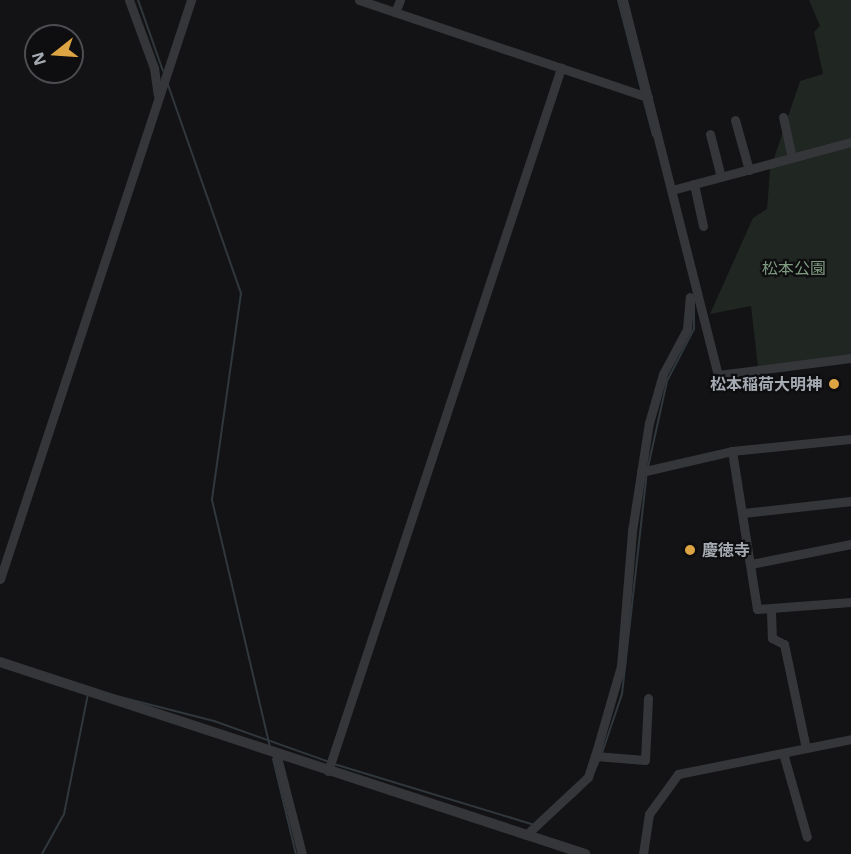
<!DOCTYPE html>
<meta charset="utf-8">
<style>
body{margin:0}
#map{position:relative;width:851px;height:854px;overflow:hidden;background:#131315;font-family:"Open Sans","Noto Sans JP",sans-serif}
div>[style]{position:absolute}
.green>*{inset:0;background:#202621}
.stream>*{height:2px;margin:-1px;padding:0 1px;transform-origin:1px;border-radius:1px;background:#30383e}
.minor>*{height:9px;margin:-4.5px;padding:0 4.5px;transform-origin:4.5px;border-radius:4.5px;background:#353639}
.tertiary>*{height:10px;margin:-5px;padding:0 5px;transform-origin:5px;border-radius:5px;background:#353639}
.dots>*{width:16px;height:16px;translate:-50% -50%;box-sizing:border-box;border:3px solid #0e0e10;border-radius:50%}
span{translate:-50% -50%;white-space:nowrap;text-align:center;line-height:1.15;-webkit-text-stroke:4.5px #0e0e10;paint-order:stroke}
.park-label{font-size:16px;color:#7f9c80}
.poi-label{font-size:16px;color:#a6abb3;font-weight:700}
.right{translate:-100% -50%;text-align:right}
.left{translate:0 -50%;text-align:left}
.north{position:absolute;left:24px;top:24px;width:60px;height:60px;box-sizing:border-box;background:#0e0e10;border:2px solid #4b4d51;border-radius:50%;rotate:253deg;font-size:16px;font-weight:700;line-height:24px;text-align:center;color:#a6abb3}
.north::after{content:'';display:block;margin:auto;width:21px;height:27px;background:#dda443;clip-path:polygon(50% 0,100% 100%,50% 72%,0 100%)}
</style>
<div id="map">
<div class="green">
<div style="clip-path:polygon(809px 0,851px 0,851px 355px,758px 367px,751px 306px,710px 314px,753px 218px,767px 209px,770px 170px,800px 81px,823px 74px,814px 32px,820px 26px)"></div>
</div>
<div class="stream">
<div style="left:138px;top:0;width:75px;rotate:70.6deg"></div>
<div style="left:618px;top:0;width:96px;rotate:75.5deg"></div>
<div style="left:167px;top:82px;width:224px;rotate:70.7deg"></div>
<div style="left:241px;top:293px;width:209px;rotate:98deg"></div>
<div style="left:212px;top:500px;width:255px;rotate:76.8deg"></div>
<div style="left:643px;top:98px;width:39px;rotate:75deg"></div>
<div style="left:648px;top:467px;width:88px;rotate:-77.5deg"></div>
<div style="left:667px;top:381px;width:59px;rotate:-62.6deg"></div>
<div style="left:694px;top:329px;width:30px;rotate:-90deg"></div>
<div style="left:89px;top:689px;width:129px;rotate:14.4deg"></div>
<div style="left:214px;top:721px;width:122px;rotate:19.6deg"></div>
<div style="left:602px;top:753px;width:62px;rotate:-71.3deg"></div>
<div style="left:622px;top:694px;width:223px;rotate:-83.6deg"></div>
<div style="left:273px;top:759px;width:98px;rotate:76.4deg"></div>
<div style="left:334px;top:764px;width:207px;rotate:16.9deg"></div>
<div style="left:594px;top:772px;width:15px;rotate:-67deg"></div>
<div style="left:573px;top:797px;width:18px;rotate:-45deg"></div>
<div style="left:42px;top:854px;width:46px;rotate:-61.2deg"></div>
<div style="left:64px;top:814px;width:122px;rotate:-78.7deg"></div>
</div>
<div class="minor">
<div style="left:129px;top:0;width:72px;rotate:69.8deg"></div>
<div style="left:154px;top:68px;width:27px;rotate:82deg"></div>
<div style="left:359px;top:0;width:305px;rotate:18.6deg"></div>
<div style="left:623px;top:0;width:387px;rotate:75.8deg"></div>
<div style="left:718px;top:375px;width:134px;rotate:-7.3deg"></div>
<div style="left:395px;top:12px;width:13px;rotate:-67deg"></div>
<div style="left:783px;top:117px;width:42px;rotate:77.6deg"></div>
<div style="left:735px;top:120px;width:52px;rotate:74.4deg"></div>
<div style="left:710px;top:134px;width:44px;rotate:75.7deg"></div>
<div style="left:694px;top:184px;width:43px;rotate:77.9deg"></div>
<div style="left:672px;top:190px;width:185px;rotate:-15deg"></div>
<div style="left:732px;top:451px;width:160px;rotate:81deg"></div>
<div style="left:757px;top:609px;width:94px;rotate:-4.3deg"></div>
<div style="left:641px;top:472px;width:93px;rotate:-13deg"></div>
<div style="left:732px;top:451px;width:120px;rotate:-5.8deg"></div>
<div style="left:743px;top:513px;width:109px;rotate:-6.3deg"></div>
<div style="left:751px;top:564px;width:102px;rotate:-11.3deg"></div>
<div style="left:0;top:579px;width:610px;rotate:-71.74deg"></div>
<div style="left:771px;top:612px;width:26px;rotate:88deg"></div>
<div style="left:772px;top:638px;width:13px;rotate:27deg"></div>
<div style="left:784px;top:644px;width:106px;rotate:78.1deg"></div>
<div style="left:276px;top:753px;width:104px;rotate:75.6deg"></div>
<div style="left:783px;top:753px;width:87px;rotate:74.1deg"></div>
<div style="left:595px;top:756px;width:50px;rotate:4.6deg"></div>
<div style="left:645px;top:760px;width:62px;rotate:-87.2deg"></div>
<div style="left:328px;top:771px;width:741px;rotate:-71.66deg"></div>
<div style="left:526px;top:835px;width:85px;rotate:-43.1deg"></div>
<div style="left:588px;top:777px;width:22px;rotate:-72deg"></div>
<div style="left:595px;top:756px;width:94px;rotate:-73.9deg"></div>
<div style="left:621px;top:666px;width:135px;rotate:-85.3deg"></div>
<div style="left:632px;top:531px;width:109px;rotate:-81.1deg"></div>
<div style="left:649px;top:423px;width:51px;rotate:-74.1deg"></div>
<div style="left:663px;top:374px;width:51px;rotate:-61.9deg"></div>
<div style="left:687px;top:329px;width:32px;rotate:-85deg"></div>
<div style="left:643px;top:854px;width:40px;rotate:-81.5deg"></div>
<div style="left:649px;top:814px;width:49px;rotate:-54.1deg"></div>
<div style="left:678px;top:774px;width:177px;rotate:-11.4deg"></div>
</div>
<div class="tertiary">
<div style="left:0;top:662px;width:616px;rotate:18.17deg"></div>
</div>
<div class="dots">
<div style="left:834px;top:384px;background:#dda443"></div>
<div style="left:690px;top:550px;background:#dda443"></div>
</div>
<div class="park-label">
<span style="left:794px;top:268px">松本公園</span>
</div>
<div class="poi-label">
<span class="right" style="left:822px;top:384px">松本稲荷大明神</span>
<span class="left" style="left:702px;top:550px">慶徳寺</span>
</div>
<div class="north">N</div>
</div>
